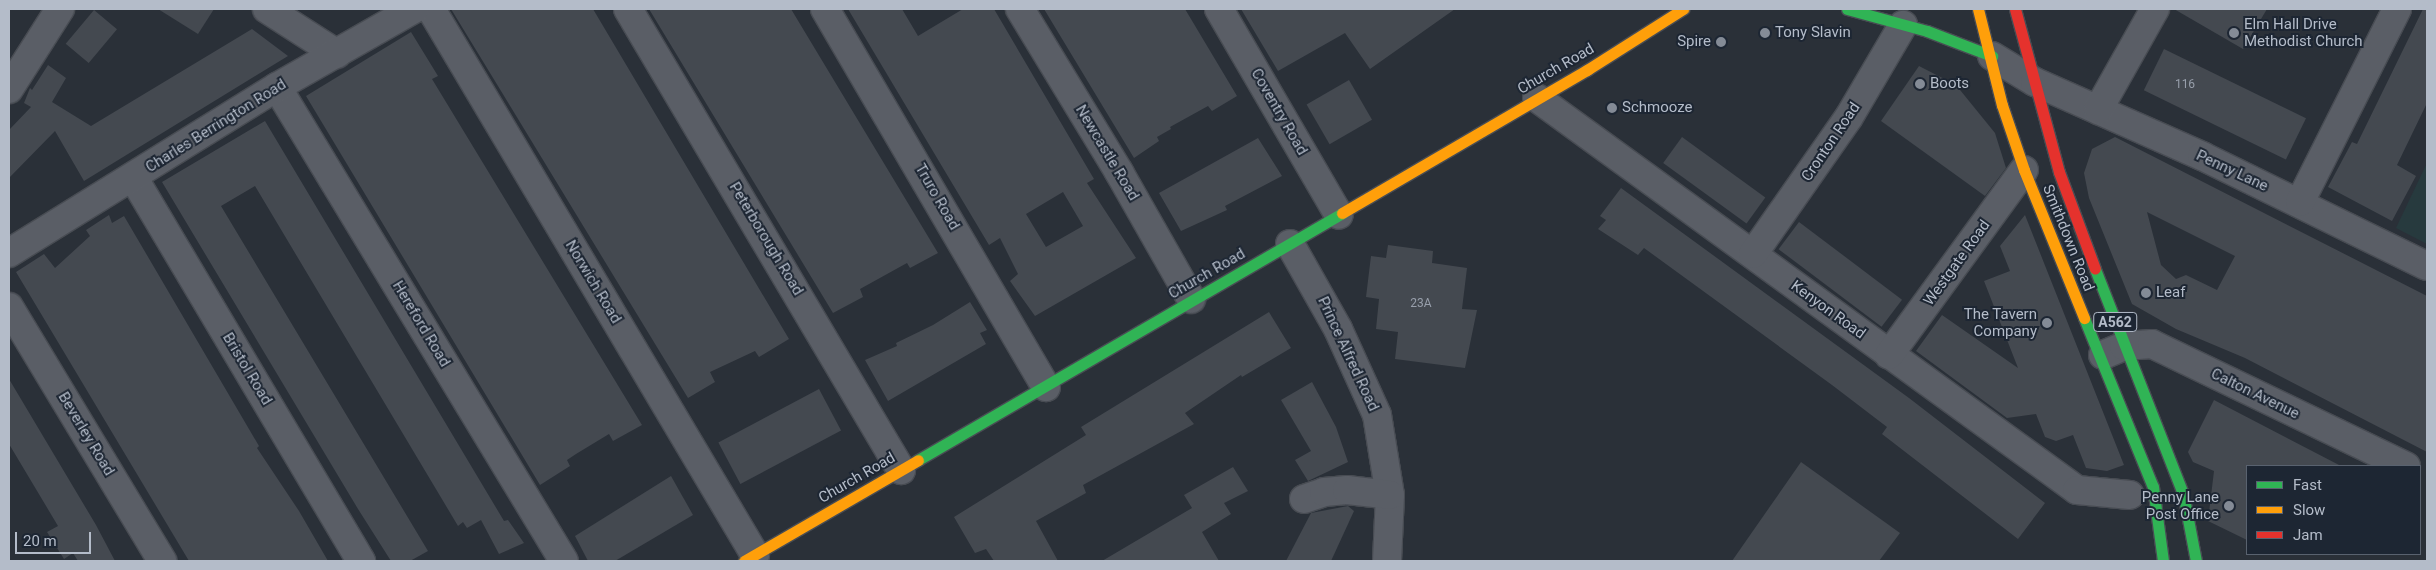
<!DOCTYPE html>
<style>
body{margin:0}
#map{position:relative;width:2436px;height:570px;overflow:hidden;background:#2a3038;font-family:Roboto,sans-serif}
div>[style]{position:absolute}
.green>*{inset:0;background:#273a3e}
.building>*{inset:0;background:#444950;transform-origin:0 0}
.roads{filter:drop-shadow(1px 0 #484c53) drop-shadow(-1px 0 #484c53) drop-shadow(0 1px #484c53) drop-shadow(0 -1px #484c53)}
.street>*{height:28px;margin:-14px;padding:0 14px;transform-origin:14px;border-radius:14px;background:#5a5e66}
.fast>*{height:11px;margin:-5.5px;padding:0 5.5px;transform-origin:5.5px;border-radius:5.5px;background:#30b455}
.slow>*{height:11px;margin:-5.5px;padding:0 5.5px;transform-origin:5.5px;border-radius:5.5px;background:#ff9f0a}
.jam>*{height:11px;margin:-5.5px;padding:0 5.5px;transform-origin:5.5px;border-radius:5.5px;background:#e5322d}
.dots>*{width:14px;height:14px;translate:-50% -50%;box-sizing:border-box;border:2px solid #1d2633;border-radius:50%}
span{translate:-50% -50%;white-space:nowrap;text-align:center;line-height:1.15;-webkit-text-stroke:4px #1d2633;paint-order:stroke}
.number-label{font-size:12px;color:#989fab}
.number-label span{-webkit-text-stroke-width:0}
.shield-label span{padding:1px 4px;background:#1d2633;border:1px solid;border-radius:4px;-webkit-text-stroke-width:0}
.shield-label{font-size:14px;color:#b4bcc9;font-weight:700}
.poi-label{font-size:15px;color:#b4bcc9}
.left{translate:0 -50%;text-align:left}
.right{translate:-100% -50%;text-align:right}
.street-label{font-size:15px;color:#b4bcc9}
.frame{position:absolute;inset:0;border:10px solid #b4bcc9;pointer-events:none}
.legend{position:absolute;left:2246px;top:465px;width:175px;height:90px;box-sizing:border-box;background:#1d2633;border:1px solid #59626f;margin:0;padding:6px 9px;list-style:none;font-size:15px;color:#b4bcc9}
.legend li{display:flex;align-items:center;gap:10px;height:25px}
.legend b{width:25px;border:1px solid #59626f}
.scale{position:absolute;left:15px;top:532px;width:76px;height:22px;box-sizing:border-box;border:2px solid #b4bcc9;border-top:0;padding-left:6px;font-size:15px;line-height:18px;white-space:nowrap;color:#b4bcc9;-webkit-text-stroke:4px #1d2633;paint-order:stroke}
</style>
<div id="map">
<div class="green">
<div style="clip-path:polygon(2427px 163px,2427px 244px,2396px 228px)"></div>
</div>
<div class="building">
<div style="clip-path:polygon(158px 9px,214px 9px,198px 34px)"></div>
<div style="clip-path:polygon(451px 9px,593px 9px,789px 339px,759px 357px,755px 351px,710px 372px,715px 382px,688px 398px)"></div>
<div style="clip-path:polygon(649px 9px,791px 9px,938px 253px,910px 268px,907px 263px,860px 289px,863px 297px,833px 313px)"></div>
<div style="clip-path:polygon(evenodd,848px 9px,902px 9px,918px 36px,963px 9px,994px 9px,1094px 179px,1087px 183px,1136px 258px,1035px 316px,1010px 281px,1018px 274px,1000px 238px,989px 245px,848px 9px,1063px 192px,1083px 226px,1046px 247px,1026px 214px,1063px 192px)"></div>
<div style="clip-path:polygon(1044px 9px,1185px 9px,1237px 96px,1212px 111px,1208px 106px,1170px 127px,1171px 129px,1157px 137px,1159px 141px,1134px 158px)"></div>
<div style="clip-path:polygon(1241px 9px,1455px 9px,1370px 69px,1345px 33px,1278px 71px)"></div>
<div style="clip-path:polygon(2174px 9px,2267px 9px,2243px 49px)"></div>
<div style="clip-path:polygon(2423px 9px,2427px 9px,2427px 103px,2397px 165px,2416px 176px,2392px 221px,2328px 187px,2352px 142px,2357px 144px)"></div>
<div style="left:94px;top:10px;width:30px;height:44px;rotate:40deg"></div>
<div style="clip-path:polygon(252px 29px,288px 56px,84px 181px,55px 131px,9px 178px,9px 130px,31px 107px,24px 103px,30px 88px,32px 90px,48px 65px,66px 78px,52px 102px,91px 126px)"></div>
<div style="clip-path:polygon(411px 32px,438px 76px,432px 79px,642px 425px,613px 441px,609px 434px,576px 454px,567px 460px,570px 466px,540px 485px,306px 96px)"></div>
<div style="left:2164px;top:49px;width:158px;height:46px;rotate:26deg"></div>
<div style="clip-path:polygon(1919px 66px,1956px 85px,1995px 133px,2006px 168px,1985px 196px,1881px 121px)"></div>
<div style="left:1349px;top:80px;width:46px;height:49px;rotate:60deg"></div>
<div style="clip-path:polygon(265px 121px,504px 521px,508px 520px,524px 543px,499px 554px,481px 520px,467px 528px,463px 522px,458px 526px,255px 186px,221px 206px,428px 551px,410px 561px,391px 561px,358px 509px,162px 182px)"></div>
<div style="left:1682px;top:137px;width:103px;height:32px;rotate:36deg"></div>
<div style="clip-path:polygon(evenodd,2115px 137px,2427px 296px,2427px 452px,2245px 358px,2176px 329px,2132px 304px,2089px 198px,2084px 173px,2092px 149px,2115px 137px,2147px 212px,2235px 256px,2217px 290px,2186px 275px,2176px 279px,2161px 265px,2147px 212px)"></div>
<div style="clip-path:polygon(1258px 138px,1282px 176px,1225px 206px,1227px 210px,1181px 231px,1159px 193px)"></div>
<div style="clip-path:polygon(1621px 188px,1909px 398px,2045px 503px,2018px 539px,1882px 434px,1887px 427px,1832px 385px,1644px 248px,1638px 255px,1598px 229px,1606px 220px,1600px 216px)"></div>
<div style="clip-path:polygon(109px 215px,112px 223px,124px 216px,259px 446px,257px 448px,299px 511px,328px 561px,189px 561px,16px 272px,44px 254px,55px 268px,90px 236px,86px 230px)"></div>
<div style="clip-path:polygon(2025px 215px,2124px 465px,2107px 471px,2086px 468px,2073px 435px,2056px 441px,2045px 437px,2036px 414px,2007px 418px,1916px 351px,1942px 315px,2018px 368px,1984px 281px,2010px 271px,2000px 246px)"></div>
<div style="left:1799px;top:222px;width:129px;height:34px;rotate:37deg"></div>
<div style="clip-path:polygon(1388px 245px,1433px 251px,1432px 263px,1467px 268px,1462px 309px,1477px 310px,1465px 368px,1395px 359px,1398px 332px,1376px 329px,1379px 299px,1366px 297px,1371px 256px,1386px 258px)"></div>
<div style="clip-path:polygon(970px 302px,987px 330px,980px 333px,986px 344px,888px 401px,865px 360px,897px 346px,896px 343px,933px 325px)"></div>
<div style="clip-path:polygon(1269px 312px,1291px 348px,1242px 377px,1241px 375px,1185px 413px,1194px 424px,1083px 485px,1086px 493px,1036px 521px,1058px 561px,994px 561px,986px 549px,975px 553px,954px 517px,1086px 435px,1081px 427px)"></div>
<div style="clip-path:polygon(9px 379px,96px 525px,115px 561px,78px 561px,73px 553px,64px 559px,47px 532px,58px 526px,9px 444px)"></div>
<div style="clip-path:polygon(1312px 382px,1336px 427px,1348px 462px,1308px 481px,1295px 460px,1311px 451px,1281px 400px)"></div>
<div style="left:819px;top:389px;width:47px;height:114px;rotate:62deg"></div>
<div style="clip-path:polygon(2214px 400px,2341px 466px,2247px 466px,2247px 540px,2208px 521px,2214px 471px,2193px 462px,2188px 452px)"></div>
<div style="clip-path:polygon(1801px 462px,1900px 533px,1879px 561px,1732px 561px)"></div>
<div style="clip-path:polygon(1233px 467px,1248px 491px,1224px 503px,1231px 514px,1202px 532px,1219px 561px,1102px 561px,1192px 508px,1184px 495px)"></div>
<div style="clip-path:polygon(671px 476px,693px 515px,615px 561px,588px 561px,575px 536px)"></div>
<div style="clip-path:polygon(1348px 506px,1354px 511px,1331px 561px,1286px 561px,1311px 513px)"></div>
</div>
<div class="roads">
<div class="street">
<div style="left:267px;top:9px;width:83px;rotate:32.7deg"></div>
<div style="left:431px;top:9px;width:635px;rotate:59.31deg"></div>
<div style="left:628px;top:9px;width:536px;rotate:59.37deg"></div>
<div style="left:825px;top:9px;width:438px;rotate:59.7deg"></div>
<div style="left:1020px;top:9px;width:191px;rotate:58.7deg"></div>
<div style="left:1119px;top:172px;width:146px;rotate:60.4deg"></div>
<div style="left:1219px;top:9px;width:238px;rotate:59.8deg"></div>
<div style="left:1992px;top:56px;width:50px;rotate:31.2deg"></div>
<div style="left:2035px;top:82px;width:183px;rotate:23.9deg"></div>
<div style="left:2202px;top:156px;width:250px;rotate:26.1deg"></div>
<div style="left:277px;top:87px;width:554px;rotate:58.81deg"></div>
<div style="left:9px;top:89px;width:95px;rotate:-57.5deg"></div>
<div style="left:1537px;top:98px;width:667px;rotate:35.98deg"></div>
<div style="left:2077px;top:490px;width:53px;rotate:5.4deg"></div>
<div style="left:2098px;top:110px;width:116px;rotate:-60.6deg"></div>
<div style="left:133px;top:177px;width:447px;rotate:59.3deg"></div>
<div style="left:2300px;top:202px;width:216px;rotate:-63.3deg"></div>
<div style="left:1290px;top:244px;width:98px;rotate:60.5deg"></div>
<div style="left:1338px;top:329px;width:94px;rotate:65.6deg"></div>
<div style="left:1377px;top:415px;width:81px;rotate:80.8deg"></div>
<div style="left:1390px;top:495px;width:66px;rotate:92.6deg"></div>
<div style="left:9px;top:253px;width:315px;rotate:-31.8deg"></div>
<div style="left:277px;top:87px;width:158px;rotate:-29.7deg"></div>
<div style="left:1753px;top:254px;width:167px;rotate:-55deg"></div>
<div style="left:1849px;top:117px;width:107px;rotate:-59.6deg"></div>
<div style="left:9px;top:307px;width:297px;rotate:58.9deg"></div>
<div style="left:1889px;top:355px;width:229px;rotate:-53.9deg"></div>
<div style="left:2103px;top:355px;width:23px;rotate:-23deg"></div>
<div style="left:2124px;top:346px;width:28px;rotate:-4deg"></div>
<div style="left:2152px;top:344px;width:282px;rotate:25.7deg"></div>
<div style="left:1304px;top:499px;width:21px;rotate:-19deg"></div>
<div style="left:1324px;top:492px;width:23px;rotate:-5deg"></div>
<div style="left:1347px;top:490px;width:43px;rotate:6.6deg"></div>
</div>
<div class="fast">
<div style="left:1847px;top:9px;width:83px;rotate:15.4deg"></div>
<div style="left:1927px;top:31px;width:70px;rotate:21deg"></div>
<div style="left:2095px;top:269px;width:241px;rotate:68.6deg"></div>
<div style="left:2183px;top:493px;width:69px;rotate:79.2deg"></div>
<div style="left:2084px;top:318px;width:183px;rotate:67.8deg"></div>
<div style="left:2153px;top:487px;width:75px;rotate:82.3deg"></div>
<div style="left:918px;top:460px;width:491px;rotate:-30.2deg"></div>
</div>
<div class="slow">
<div style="left:1978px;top:9px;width:99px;rotate:76deg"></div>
<div style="left:2002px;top:105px;width:69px;rotate:71.3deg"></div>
<div style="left:2024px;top:170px;width:160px;rotate:67.9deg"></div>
<div style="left:1342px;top:213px;width:284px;rotate:-30.3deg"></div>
<div style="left:1587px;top:70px;width:114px;rotate:-32.4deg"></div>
<div style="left:744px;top:561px;width:201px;rotate:-30.1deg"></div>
</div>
<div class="jam">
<div style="left:2015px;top:9px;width:169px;rotate:74.9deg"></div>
<div style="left:2059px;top:172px;width:103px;rotate:69.6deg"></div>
</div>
</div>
<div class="dots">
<div style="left:1765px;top:33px;background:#848b96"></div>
<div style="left:2234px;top:33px;background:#848b96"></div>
<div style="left:1721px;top:42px;background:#848b96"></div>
<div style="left:1920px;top:84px;background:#848b96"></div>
<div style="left:1612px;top:108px;background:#848b96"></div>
<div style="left:2146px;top:293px;background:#848b96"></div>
<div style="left:2047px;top:323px;background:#848b96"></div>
<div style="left:2229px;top:506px;background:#848b96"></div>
</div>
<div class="number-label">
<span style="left:2185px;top:85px">116</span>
<span style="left:1421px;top:304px">23A</span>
</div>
<div class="shield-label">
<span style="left:2115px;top:322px">A562</span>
</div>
<div class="poi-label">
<span class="left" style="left:2244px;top:33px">Elm Hall Drive<br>Methodist Church</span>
<span class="left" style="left:1775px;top:33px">Tony Slavin</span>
<span class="right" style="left:1711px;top:42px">Spire</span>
<span class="left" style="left:1930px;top:84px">Boots</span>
<span class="left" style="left:1622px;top:108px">Schmooze</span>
<span class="left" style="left:2156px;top:293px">Leaf</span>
<span class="right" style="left:2037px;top:323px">The Tavern<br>Company</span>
<span class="right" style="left:2219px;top:506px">Penny Lane<br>Post Office</span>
</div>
<div class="street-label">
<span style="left:1556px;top:69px;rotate:-30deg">Church Road</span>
<span style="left:1279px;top:112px;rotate:60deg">Coventry Road</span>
<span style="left:216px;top:126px;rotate:-32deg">Charles Berrington Road</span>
<span style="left:1831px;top:142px;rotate:-56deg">Cronton Road</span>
<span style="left:1107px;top:153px;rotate:59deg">Newcastle Road</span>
<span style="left:2232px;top:171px;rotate:25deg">Penny Lane</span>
<span style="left:937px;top:197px;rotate:60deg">Truro Road</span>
<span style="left:2068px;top:238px;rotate:68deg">Smithdown Road</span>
<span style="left:766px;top:239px;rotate:59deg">Peterborough Road</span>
<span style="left:1957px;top:263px;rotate:-54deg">Westgate Road</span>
<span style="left:1207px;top:274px;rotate:-30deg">Church Road</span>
<span style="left:593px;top:282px;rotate:59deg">Norwich Road</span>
<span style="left:1828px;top:310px;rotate:36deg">Kenyon Road</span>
<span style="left:421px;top:324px;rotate:59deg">Hereford Road</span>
<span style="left:1348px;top:354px;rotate:65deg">Prince Alfred Road</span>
<span style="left:247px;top:369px;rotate:59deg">Bristol Road</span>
<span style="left:2255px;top:394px;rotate:26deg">Calton Avenue</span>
<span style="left:86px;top:434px;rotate:59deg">Beverley Road</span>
<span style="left:857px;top:478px;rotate:-30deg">Church Road</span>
</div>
<div class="frame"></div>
<ul class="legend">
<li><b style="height:6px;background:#30b455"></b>Fast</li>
<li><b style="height:6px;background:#ff9f0a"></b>Slow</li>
<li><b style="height:6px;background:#e5322d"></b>Jam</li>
</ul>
<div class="scale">20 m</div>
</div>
